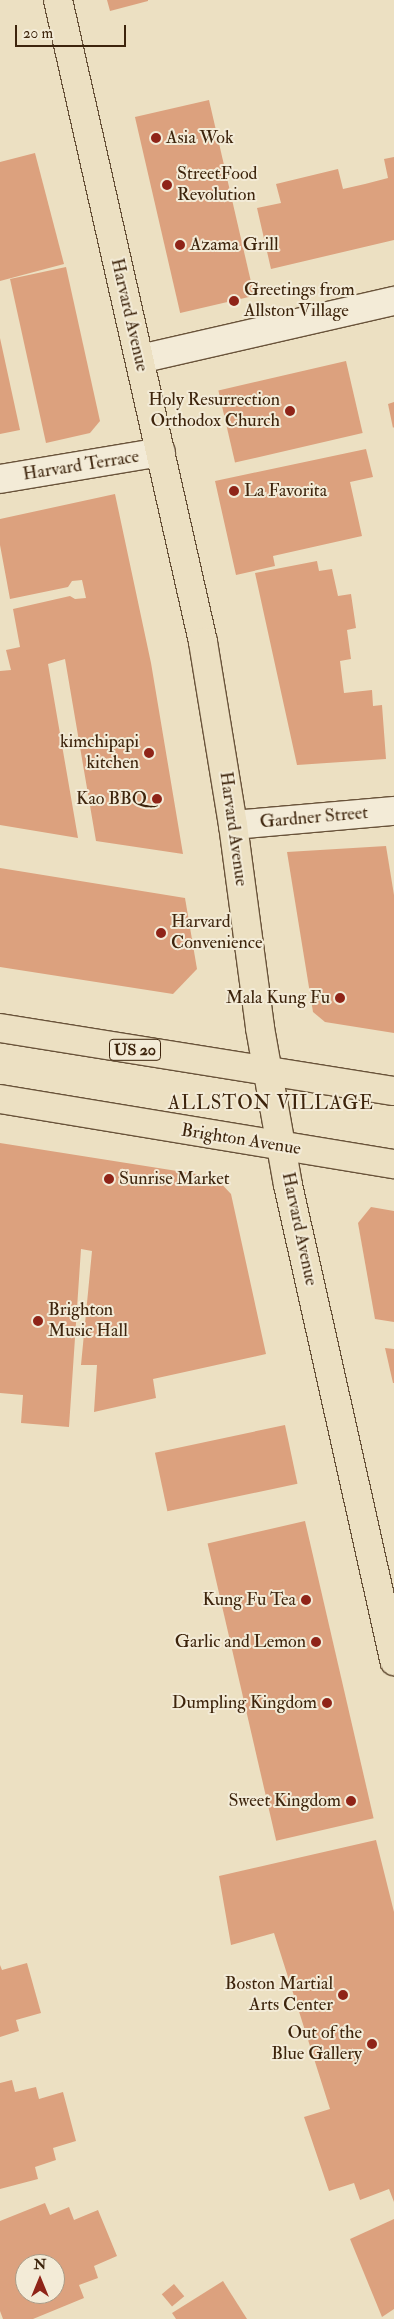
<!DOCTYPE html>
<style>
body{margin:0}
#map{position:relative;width:394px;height:2319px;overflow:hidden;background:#ece0c2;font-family:"IM FELL Double Pica",serif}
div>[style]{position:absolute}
.building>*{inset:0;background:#dca17e;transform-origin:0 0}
.roads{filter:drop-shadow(1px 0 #69533a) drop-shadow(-1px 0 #69533a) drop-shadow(0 1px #69533a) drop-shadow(0 -1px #69533a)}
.minor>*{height:28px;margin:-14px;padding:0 14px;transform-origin:14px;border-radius:14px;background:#f3ebd7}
.primary>*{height:28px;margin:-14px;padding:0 14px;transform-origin:14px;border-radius:14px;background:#ece0c2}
.dots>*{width:14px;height:14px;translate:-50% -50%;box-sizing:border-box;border:2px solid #f3ebd7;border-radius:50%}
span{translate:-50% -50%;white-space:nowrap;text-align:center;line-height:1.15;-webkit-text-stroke:4px #f3ebd7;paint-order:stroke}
.shield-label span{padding:1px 4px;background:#f3ebd7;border:1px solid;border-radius:4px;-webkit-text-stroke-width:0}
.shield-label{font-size:16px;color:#3d240c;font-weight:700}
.poi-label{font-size:18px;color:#3d240c}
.left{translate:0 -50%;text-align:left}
.right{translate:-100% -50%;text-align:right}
.street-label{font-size:18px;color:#3d240c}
.neighbourhood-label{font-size:19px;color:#3d240c;letter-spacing:1px}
.north{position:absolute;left:15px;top:2254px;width:50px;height:50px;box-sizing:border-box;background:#f3ebd7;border:1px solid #aa9b86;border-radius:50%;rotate:0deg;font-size:14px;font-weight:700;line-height:20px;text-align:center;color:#3d240c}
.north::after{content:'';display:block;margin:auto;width:18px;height:22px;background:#8f2418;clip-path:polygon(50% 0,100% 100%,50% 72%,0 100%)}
.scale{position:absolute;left:15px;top:25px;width:111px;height:22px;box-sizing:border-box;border:2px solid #3d240c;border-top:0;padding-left:6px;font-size:15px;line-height:18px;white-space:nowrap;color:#3d240c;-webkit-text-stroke:4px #f3ebd7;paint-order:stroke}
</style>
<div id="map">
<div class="building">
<div style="clip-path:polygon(107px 0,148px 0,148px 1px,110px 11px)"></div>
<div style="left:209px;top:100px;width:201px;height:76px;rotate:77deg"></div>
<div style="clip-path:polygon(35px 153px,64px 264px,0 281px,0 162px)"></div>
<div style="clip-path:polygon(394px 157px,394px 240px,271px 269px,257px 208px,281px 203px,276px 184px,338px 169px,343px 189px,365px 184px,388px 178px,384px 159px)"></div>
<div style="clip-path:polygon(66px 267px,100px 421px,90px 433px,46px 443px,10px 279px)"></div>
<div style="clip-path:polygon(0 338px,20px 430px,0 434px)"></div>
<div style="left:346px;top:361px;width:74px;height:131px;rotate:77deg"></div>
<div style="clip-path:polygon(394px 402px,394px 427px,393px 428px,388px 404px)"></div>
<div style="clip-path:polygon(366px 449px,373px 477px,350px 482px,362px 536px,273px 556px,275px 566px,236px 575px,215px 481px)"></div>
<div style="clip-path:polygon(115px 494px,151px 663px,183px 854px,96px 841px,65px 659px,48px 664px,78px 838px,0 825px,0 671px,11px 670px,6px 650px,20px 647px,13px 609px,70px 596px,75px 599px,86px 598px,82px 580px,72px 581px,68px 587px,10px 599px,0 545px,0 519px)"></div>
<div style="clip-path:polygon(317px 561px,319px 571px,332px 569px,338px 596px,351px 594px,356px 628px,347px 630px,351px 659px,340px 661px,344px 693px,372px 690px,373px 706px,382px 705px,386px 759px,297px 765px,255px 573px)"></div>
<div style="clip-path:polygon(386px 846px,394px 895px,394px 1033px,325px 1022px,313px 1012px,287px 852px)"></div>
<div style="clip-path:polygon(0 868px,185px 898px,197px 969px,173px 994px,0 967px)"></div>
<div style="clip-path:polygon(0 1143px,215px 1177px,231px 1194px,266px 1354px,153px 1379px,156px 1398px,94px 1412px,97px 1365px,81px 1365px,92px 1251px,81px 1249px,69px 1427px,21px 1423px,23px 1395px,0 1393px)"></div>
<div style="clip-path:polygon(371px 1207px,394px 1211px,394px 1322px,375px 1319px,358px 1223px)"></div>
<div style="clip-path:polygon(385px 1348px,394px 1349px,394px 1383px,393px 1383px)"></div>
<div style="left:285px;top:1425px;width:60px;height:133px;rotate:78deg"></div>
<div style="left:305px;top:1521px;width:305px;height:100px;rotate:77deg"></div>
<div style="clip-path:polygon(376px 1840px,394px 1912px,394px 2202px,389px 2189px,360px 2200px,354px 2183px,329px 2191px,304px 2117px,330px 2109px,274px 1933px,231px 1945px,219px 1876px)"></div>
<div style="clip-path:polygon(27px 1963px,41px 2013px,16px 2020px,19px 2031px,0 2037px,0 1965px,2px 1970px)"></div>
<div style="clip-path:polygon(12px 2080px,15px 2092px,36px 2087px,39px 2099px,63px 2092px,76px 2141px,53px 2148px,56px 2160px,35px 2167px,38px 2179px,0 2189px,0 2083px)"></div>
<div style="clip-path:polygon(evenodd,45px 2203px,50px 2215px,69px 2207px,74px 2220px,98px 2210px,117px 2256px,94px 2266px,98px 2278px,79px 2285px,84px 2298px,33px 2319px,3px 2319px,0 2311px,0 2221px,45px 2203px,25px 2264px,55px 2264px,55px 2294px,25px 2294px,25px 2264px)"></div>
<div style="clip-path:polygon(394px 2219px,394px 2309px,382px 2317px,350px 2239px)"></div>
<div style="clip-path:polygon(223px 2281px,247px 2319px,176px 2319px,172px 2313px)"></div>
<div style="left:174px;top:2284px;width:16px;height:16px;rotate:50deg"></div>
</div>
<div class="roads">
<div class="minor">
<div style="left:140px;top:359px;width:261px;rotate:-12.9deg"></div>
<div style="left:0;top:479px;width:163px;rotate:-9.5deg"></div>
<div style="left:233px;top:825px;width:162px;rotate:-5deg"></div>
</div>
<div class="primary">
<div style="left:58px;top:0;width:658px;rotate:77.27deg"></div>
<div style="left:203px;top:642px;width:185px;rotate:80.7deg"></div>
<div style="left:233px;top:825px;width:205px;rotate:82.4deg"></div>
<div style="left:260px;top:1028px;width:159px;rotate:79.9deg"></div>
<div style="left:288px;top:1185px;width:488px;rotate:77.4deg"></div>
<div style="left:0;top:1028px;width:399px;rotate:9.1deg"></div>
<div style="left:0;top:1099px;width:399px;rotate:9.4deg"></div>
</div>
</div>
<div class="dots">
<div style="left:156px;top:138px;background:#8f2418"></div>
<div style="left:167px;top:185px;background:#8f2418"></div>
<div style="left:180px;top:245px;background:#8f2418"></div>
<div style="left:234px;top:301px;background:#8f2418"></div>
<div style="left:290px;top:411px;background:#8f2418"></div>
<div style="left:234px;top:491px;background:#8f2418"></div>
<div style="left:149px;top:753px;background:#8f2418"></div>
<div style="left:157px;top:799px;background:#8f2418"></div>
<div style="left:161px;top:933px;background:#8f2418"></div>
<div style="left:340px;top:998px;background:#8f2418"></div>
<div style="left:109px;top:1179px;background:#8f2418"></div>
<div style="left:38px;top:1321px;background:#8f2418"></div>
<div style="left:306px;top:1600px;background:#8f2418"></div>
<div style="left:316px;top:1642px;background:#8f2418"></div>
<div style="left:327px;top:1703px;background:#8f2418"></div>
<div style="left:351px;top:1801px;background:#8f2418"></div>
<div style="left:343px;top:1995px;background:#8f2418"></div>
<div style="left:372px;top:2044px;background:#8f2418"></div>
</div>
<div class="shield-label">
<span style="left:135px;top:1050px">US 20</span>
</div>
<div class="poi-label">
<span class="left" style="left:166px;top:138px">Asia Wok</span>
<span class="left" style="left:177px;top:185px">StreetFood<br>Revolution</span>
<span class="left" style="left:190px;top:245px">Azama Grill</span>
<span class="left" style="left:244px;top:301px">Greetings from<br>Allston Village</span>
<span class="right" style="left:280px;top:411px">Holy Resurrection<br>Orthodox Church</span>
<span class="left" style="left:244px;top:491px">La Favorita</span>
<span class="right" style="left:139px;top:753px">kimchipapi<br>kitchen</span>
<span class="right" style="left:147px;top:799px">Kao BBQ</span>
<span class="left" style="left:171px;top:933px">Harvard<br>Convenience</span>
<span class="right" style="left:330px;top:998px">Mala Kung Fu</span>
<span class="left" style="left:119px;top:1179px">Sunrise Market</span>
<span class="left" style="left:48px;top:1321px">Brighton<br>Music Hall</span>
<span class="right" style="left:296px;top:1600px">Kung Fu Tea</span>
<span class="right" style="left:306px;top:1642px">Garlic and Lemon</span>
<span class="right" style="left:317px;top:1703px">Dumpling Kingdom</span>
<span class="right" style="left:341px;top:1801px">Sweet Kingdom</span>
<span class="right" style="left:333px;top:1995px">Boston Martial<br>Arts Center</span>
<span class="right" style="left:362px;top:2044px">Out of the<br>Blue Gallery</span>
</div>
<div class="street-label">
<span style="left:129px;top:315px;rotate:77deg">Harvard Avenue</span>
<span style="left:81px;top:466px;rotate:-9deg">Harvard Terrace</span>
<span style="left:314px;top:818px;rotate:-5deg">Gardner Street</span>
<span style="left:233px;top:829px;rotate:82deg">Harvard Avenue</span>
<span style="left:241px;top:1140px;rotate:9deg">Brighton Avenue</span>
<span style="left:299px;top:1229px;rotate:78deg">Harvard Avenue</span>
</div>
<div class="neighbourhood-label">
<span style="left:271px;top:1104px">ALLSTON VILLAGE</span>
</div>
<div class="north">N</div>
<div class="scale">20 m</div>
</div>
